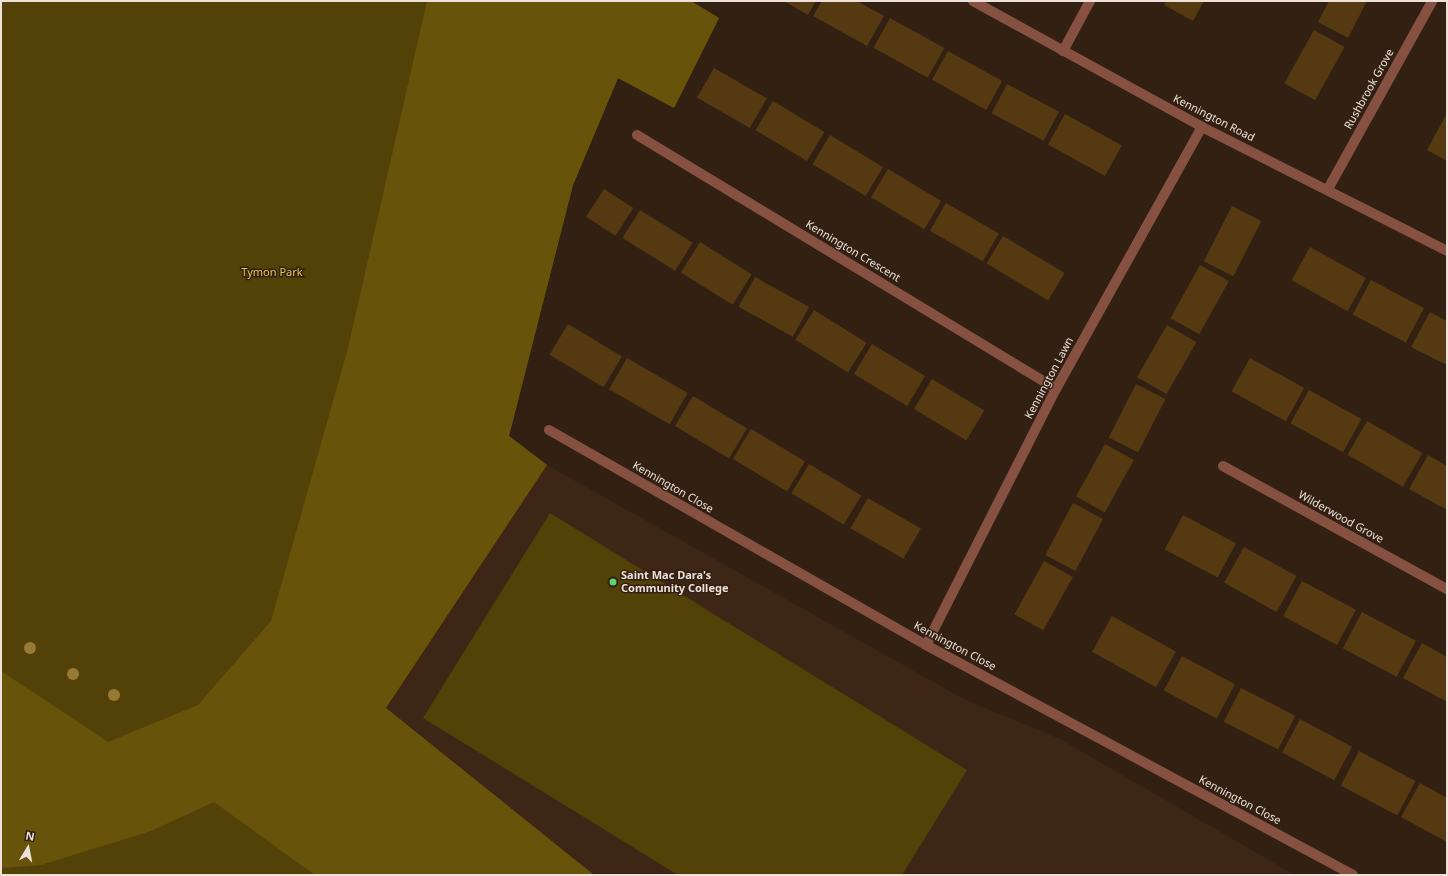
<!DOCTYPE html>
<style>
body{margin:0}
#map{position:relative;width:1448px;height:876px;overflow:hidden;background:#322013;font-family:"Noto Sans",sans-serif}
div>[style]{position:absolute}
.built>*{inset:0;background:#3d2615}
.green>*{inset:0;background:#524208}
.forest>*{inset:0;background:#68530a}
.building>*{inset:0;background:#543911;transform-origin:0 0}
.street>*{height:10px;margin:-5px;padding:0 5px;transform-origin:5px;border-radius:5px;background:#875142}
.trees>*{width:12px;height:12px;margin:-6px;border-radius:50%;background:#977b34}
.dots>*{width:11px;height:11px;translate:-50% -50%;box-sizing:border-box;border:2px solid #322013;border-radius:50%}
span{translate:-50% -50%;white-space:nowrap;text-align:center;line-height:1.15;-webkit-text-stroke:3px #322013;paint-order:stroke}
.street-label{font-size:11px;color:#eee1d9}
.park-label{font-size:11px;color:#eac54f}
.poi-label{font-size:11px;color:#eee1d9;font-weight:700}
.left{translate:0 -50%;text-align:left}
.frame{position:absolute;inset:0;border:2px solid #eee1d9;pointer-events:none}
.north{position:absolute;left:8px;top:828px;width:40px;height:40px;-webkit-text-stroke:3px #322013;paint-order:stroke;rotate:10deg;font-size:11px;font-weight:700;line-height:16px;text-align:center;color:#eee1d9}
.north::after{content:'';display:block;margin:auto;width:14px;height:18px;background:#eee1d9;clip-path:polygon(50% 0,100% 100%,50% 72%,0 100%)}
</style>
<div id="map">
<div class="built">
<div style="clip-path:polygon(547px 465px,964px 699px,1060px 739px,1295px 875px,594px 875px,386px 709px)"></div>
</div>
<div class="green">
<div style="clip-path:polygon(1px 1px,691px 1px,719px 18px,674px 108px,618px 78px,573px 185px,509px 436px,547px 465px,386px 708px,594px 875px,1px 875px)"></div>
<div style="clip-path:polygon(550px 513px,967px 770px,902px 875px,678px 875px,423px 718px)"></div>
</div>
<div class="forest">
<div style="clip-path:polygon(427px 1px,691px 1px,719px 18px,674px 108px,618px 78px,573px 185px,509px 436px,547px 465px,386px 708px,594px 875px,315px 875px,214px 802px,151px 831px,41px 865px,1px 868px,1px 671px,108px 742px,198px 705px,271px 621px,348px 348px)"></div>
</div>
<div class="building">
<div style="clip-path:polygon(784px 1px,816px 1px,808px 15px)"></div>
<div style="clip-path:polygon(822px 1px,857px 1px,884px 16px,867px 46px,813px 16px)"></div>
<div style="clip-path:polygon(1166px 1px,1204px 1px,1193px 21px,1164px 5px)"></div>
<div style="clip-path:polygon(1329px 1px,1367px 1px,1348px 38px,1318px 22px)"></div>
<div style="left:890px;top:18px;width:62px;height:34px;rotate:29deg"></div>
<div style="left:1314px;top:30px;width:35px;height:61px;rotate:29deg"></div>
<div style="left:948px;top:51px;width:62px;height:33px;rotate:29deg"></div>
<div style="left:714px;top:68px;width:61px;height:34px;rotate:30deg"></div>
<div style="left:1007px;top:84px;width:59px;height:33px;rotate:28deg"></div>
<div style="left:773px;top:101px;width:60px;height:34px;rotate:31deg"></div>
<div style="clip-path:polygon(1447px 113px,1447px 161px,1427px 150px)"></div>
<div style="left:1065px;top:114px;width:65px;height:35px;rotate:29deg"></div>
<div style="left:830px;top:135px;width:62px;height:34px;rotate:31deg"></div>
<div style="left:888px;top:169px;width:62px;height:33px;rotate:31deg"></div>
<div style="left:604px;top:189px;width:35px;height:33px;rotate:33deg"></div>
<div style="left:946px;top:203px;width:61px;height:32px;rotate:30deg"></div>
<div style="left:1232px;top:206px;width:33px;height:62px;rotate:27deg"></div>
<div style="left:640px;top:210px;width:62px;height:33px;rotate:32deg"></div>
<div style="left:1003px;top:236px;width:72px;height:32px;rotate:31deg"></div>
<div style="left:700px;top:242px;width:61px;height:36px;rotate:32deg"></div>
<div style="left:1310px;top:247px;width:64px;height:38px;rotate:29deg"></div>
<div style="left:1200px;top:265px;width:33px;height:61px;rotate:29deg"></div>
<div style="left:755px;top:277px;width:62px;height:34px;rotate:29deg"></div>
<div style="left:1371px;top:280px;width:60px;height:39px;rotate:28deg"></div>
<div style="left:814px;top:310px;width:62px;height:35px;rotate:32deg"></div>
<div style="clip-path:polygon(1430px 312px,1447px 321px,1447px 365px,1411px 347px)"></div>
<div style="left:568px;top:324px;width:63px;height:36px;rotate:31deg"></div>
<div style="left:1167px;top:325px;width:34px;height:60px;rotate:30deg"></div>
<div style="left:872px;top:344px;width:62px;height:35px;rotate:31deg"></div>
<div style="left:627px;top:358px;width:70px;height:36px;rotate:30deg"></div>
<div style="left:1250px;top:358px;width:62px;height:38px;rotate:29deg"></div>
<div style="left:932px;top:379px;width:61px;height:35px;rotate:31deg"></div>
<div style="left:1136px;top:384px;width:33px;height:60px;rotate:27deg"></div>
<div style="left:1309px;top:390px;width:60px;height:38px;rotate:29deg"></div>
<div style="left:693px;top:396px;width:63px;height:35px;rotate:31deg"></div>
<div style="left:1367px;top:421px;width:64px;height:39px;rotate:30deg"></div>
<div style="left:751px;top:429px;width:63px;height:35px;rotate:31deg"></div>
<div style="left:1105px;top:444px;width:33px;height:60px;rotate:29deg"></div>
<div style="clip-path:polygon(1428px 455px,1447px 466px,1447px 510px,1409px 489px)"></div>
<div style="left:809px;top:464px;width:61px;height:34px;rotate:31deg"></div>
<div style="left:868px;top:498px;width:61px;height:35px;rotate:30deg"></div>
<div style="left:1073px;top:503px;width:34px;height:59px;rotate:28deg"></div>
<div style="left:1183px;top:515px;width:60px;height:39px;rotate:28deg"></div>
<div style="left:1244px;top:547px;width:60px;height:41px;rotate:29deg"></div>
<div style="left:1044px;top:561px;width:33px;height:61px;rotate:29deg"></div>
<div style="left:1302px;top:581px;width:61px;height:40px;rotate:28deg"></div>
<div style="left:1362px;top:612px;width:61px;height:41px;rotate:28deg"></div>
<div style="left:1112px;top:616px;width:73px;height:41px;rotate:29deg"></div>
<div style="clip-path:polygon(1422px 643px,1447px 657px,1447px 702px,1403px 678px)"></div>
<div style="left:1182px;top:656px;width:60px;height:39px;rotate:28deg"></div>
<div style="left:1241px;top:688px;width:61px;height:38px;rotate:27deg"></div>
<div style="left:1300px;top:719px;width:59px;height:38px;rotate:28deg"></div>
<div style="left:1359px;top:751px;width:64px;height:39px;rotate:28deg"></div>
<div style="clip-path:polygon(1420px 783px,1447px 798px,1447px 842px,1401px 817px)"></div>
</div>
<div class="street">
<div style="left:973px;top:1px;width:261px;rotate:28.8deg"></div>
<div style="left:1202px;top:127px;width:275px;rotate:26.8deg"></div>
<div style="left:1063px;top:51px;width:57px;rotate:-61.6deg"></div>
<div style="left:637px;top:135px;width:490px;rotate:31.2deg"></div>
<div style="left:1328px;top:189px;width:215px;rotate:-61deg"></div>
<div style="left:549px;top:430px;width:434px;rotate:29.7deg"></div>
<div style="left:926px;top:645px;width:485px;rotate:28.3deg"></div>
<div style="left:1223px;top:466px;width:256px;rotate:28.8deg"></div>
<div style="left:926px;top:645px;width:287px;rotate:-63.1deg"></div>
<div style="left:1056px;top:389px;width:300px;rotate:-60.9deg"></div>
</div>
<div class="trees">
<div style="left:30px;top:648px"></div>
<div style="left:73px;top:674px"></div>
<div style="left:114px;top:695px"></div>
</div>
<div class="dots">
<div style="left:613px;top:582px;background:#5cd56d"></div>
</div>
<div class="street-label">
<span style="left:1369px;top:89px;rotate:-61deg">Rushbrook Grove</span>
<span style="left:1214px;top:118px;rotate:27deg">Kennington Road</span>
<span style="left:853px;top:251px;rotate:31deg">Kennington Crescent</span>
<span style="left:1049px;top:378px;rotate:-62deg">Kennington Lawn</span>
<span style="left:673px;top:487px;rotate:30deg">Kennington Close</span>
<span style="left:1341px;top:517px;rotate:29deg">Wilderwood Grove</span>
<span style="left:955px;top:646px;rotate:28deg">Kennington Close</span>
<span style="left:1240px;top:800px;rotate:28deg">Kennington Close</span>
</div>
<div class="park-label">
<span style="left:272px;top:272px">Tymon Park</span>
</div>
<div class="poi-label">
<span class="left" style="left:621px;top:582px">Saint Mac Dara's<br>Community College</span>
</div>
<div class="frame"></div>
<div class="north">N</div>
</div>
